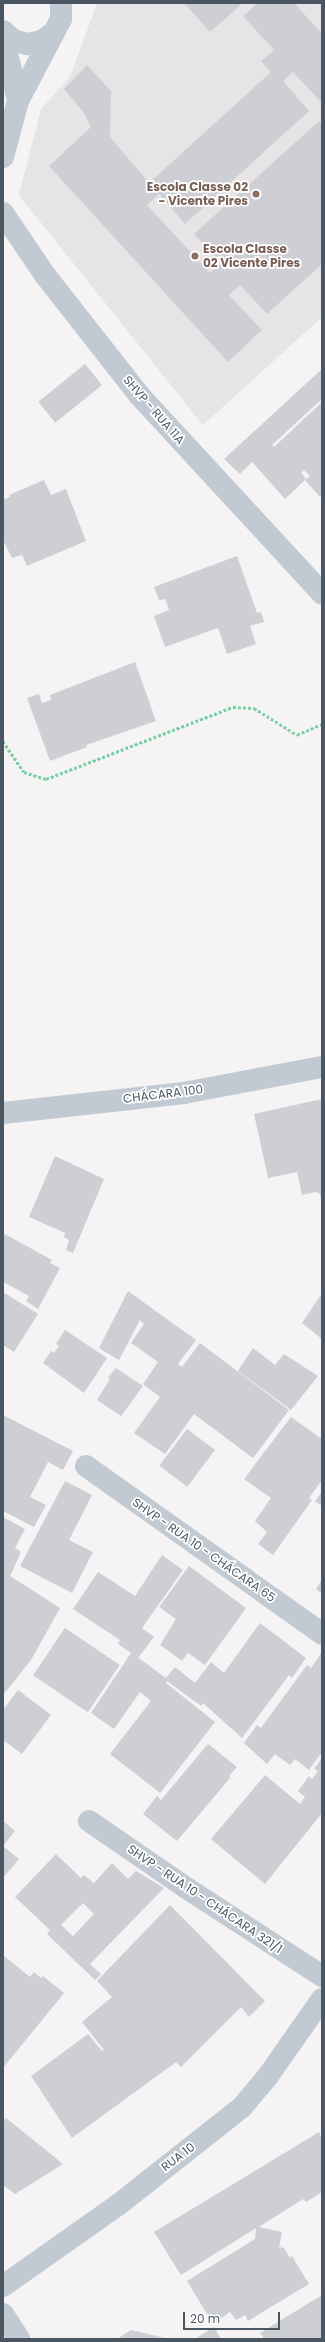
<!DOCTYPE html>
<meta charset="utf-8">
<style>
body{margin:0}
#map{position:relative;width:325px;height:2342px;overflow:hidden;background:#f5f3f3;font-family:Poppins,sans-serif}
div>[style]{position:absolute}
.education>*{inset:0;background:#e6e4e5}
.building>*{inset:0;background:#cdcfd5;transform-origin:0 0}
.path>*{height:2.5px;margin-top:-1.25px;transform-origin:0;background:repeating-linear-gradient(90deg,#7ad0a6 0 3px,transparent 0 5px)}
.minor>*{height:22px;margin:-11px;padding:0 11px;transform-origin:11px;border-radius:11px;background:#c1cad2}
.dots>*{width:11px;height:11px;translate:-50% -50%;box-sizing:border-box;border:2px solid #fff;border-radius:50%}
span{translate:-50% -50%;white-space:nowrap;text-align:center;line-height:1.15;-webkit-text-stroke:3.5px #fff;paint-order:stroke}
.education-label{font-size:12px;color:#785e54;font-weight:700}
.right{translate:-100% -50%;text-align:right}
.left{translate:0 -50%;text-align:left}
.street-label{font-size:12px;color:#4a5661}
.frame{position:absolute;inset:0;border:4px solid #4a5661;pointer-events:none}
.scale{position:absolute;left:183px;top:2312px;width:97px;height:18px;box-sizing:border-box;border:2px solid #4a5661;border-top:0;padding-left:5px;font-size:12px;line-height:14px;white-space:nowrap;color:#4a5661;-webkit-text-stroke:3px #fff;paint-order:stroke}
</style>
<div id="map">
<div class="education">
<div style="clip-path:polygon(97px 3px,322px 3px,322px 317px,203px 425px,19px 195px,41px 109px,70px 77px)"></div>
</div>
<div class="building">
<div style="clip-path:polygon(184px 3px,243px 3px,210px 32px)"></div>
<div style="clip-path:polygon(258px 3px,294px 3px,322px 34px,322px 103px,293px 72px,283px 81px,309px 111px,185px 224px,159px 194px,147px 205px,210px 273px,221px 263px,194px 234px,319px 121px,322px 124px,322px 264px,267px 314px,240px 285px,229px 295px,262px 330px,228px 362px,49px 166px,91px 127px,84px 113px,64px 89px,87px 65px,111px 91px,110px 137px,149px 183px,271px 72px,261px 61px,274px 50px,243px 16px)"></div>
<div style="left:85px;top:364px;width:27px;height:60px;rotate:51deg"></div>
<div style="clip-path:polygon(evenodd,322px 369px,322px 399px,272px 445px,274px 447px,322px 402px,322px 495px,320px 497px,305px 480px,285px 499px,252px 462px,240px 474px,224px 459px,322px 369px,304px 470px,310px 476px,306px 479px,301px 473px,304px 470px)"></div>
<div style="clip-path:polygon(44px 480px,51px 495px,66px 489px,86px 541px,27px 566px,22px 555px,12px 558px,3px 540px,3px 500px,10px 497px,9px 495px)"></div>
<div style="clip-path:polygon(237px 556px,257px 613px,261px 612px,264px 622px,250px 626px,256px 644px,227px 654px,218px 628px,165px 647px,154px 616px,169px 610px,165px 599px,159px 600px,154px 587px)"></div>
<div style="clip-path:polygon(135px 662px,156px 721px,86px 745px,87px 747px,50px 761px,27px 698px,39px 694px,42px 703px,51px 700px,50px 695px)"></div>
<div style="clip-path:polygon(322px 1099px,322px 1200px,321px 1200px,320px 1194px,316px 1192px,302px 1195px,297px 1172px,268px 1178px,254px 1114px)"></div>
<div style="clip-path:polygon(55px 1156px,104px 1179px,73px 1253px,66px 1250px,69px 1240px,64px 1237px,65px 1233px,29px 1217px)"></div>
<div style="clip-path:polygon(3px 1233px,52px 1260px,50px 1263px,60px 1268px,38px 1309px,26px 1301px,29px 1296px,3px 1282px)"></div>
<div style="clip-path:polygon(128px 1291px,196px 1340px,178px 1364px,182px 1367px,200px 1343px,289px 1410px,253px 1458px,194px 1414px,165px 1454px,134px 1433px,160px 1397px,143px 1384px,158px 1362px,131px 1343px,144px 1324px,140px 1320px,119px 1360px,99px 1348px)"></div>
<div style="clip-path:polygon(3px 1292px,38px 1314px,14px 1352px,3px 1345px)"></div>
<div style="clip-path:polygon(322px 1293px,322px 1339px,302px 1323px)"></div>
<div style="clip-path:polygon(65px 1330px,107px 1358px,84px 1393px,43px 1363px,51px 1351px,54px 1353px,59px 1346px,56px 1344px)"></div>
<div style="clip-path:polygon(253px 1348px,275px 1365px,284px 1354px,318px 1376px,291px 1410px,238px 1371px)"></div>
<div style="clip-path:polygon(116px 1368px,143px 1386px,121px 1416px,97px 1400px,110px 1379px,108px 1377px)"></div>
<div style="clip-path:polygon(3px 1415px,73px 1451px,63px 1470px,48px 1462px,30px 1497px,46px 1505px,34px 1527px,3px 1511px)"></div>
<div style="clip-path:polygon(291px 1417px,322px 1439px,322px 1480px,309px 1498px,312px 1500px,273px 1555px,258px 1544px,267px 1532px,255px 1521px,271px 1498px,244px 1479px)"></div>
<div style="left:187px;top:1429px;width:35px;height:46px;rotate:37deg"></div>
<div style="clip-path:polygon(65px 1481px,92px 1495px,69px 1540px,93px 1552px,72px 1593px,20px 1566px)"></div>
<div style="clip-path:polygon(322px 1492px,322px 1506px,315px 1501px)"></div>
<div style="clip-path:polygon(3px 1517px,25px 1529px,15px 1548px,21px 1552px,10px 1576px,60px 1608px,31px 1660px,3px 1695px)"></div>
<div style="clip-path:polygon(162px 1555px,183px 1570px,142px 1628px,154px 1637px,138px 1658px,140px 1659px,166px 1678px,175px 1667px,195px 1683px,211px 1662px,224px 1673px,260px 1623px,306px 1658px,292px 1678px,289px 1675px,242px 1738px,203px 1703px,201px 1706px,167px 1681px,166px 1683px,215px 1722px,160px 1793px,110px 1754px,151px 1701px,140px 1692px,114px 1729px,91px 1713px,131px 1653px,118px 1644px,120px 1640px,73px 1609px,98px 1572px,135px 1596px)"></div>
<div style="clip-path:polygon(189px 1566px,246px 1608px,205px 1665px,188px 1653px,182px 1661px,160px 1645px,176px 1619px,159px 1607px)"></div>
<div style="clip-path:polygon(322px 1580px,322px 1594px,316px 1589px)"></div>
<div style="left:65px;top:1628px;width:66px;height:57px;rotate:34deg"></div>
<div style="clip-path:polygon(322px 1652px,322px 1752px,309px 1770px,295px 1759px,290px 1765px,275px 1754px,267px 1764px,244px 1743px,257px 1725px,261px 1728px,307px 1665px,311px 1668px)"></div>
<div style="clip-path:polygon(18px 1690px,51px 1715px,22px 1754px,3px 1740px,3px 1710px)"></div>
<div style="clip-path:polygon(208px 1744px,237px 1767px,229px 1776px,230px 1778px,177px 1841px,143px 1814px,157px 1796px,161px 1800px)"></div>
<div style="clip-path:polygon(322px 1758px,322px 1813px,265px 1884px,211px 1839px,265px 1775px,300px 1804px,305px 1797px,298px 1791px,309px 1776px,312px 1779px,318px 1771px,314px 1769px)"></div>
<div style="clip-path:polygon(3px 1821px,15px 1831px,3px 1846px,19px 1859px,3px 1878px)"></div>
<div style="clip-path:polygon(evenodd,56px 1854px,81px 1878px,84px 1875px,94px 1883px,112px 1863px,128px 1879px,136px 1871px,164px 1888px,90px 1964px,101px 1974px,95px 1980px,47px 1934px,50px 1930px,15px 1897px,56px 1854px,83px 1903px,94px 1914px,73px 1936px,61px 1925px,83px 1903px)"></div>
<div style="clip-path:polygon(170px 1905px,265px 2001px,249px 2017px,241px 2007px,181px 2067px,176px 2062px,72px 2138px,31px 2076px,88px 2034px,102px 2051px,104px 2050px,82px 2022px,112px 1997px,97px 1981px)"></div>
<div style="clip-path:polygon(3px 1955px,30px 1977px,34px 1972px,41px 1978px,43px 1976px,64px 1993px,3px 2068px)"></div>
<div style="clip-path:polygon(6px 2118px,63px 2164px,15px 2194px,3px 2185px,3px 2123px)"></div>
<div style="clip-path:polygon(319px 2132px,322px 2139px,322px 2192px,306px 2202px,303px 2199px,259px 2227px,282px 2232px,279px 2247px,284px 2248px,290px 2258px,292px 2256px,309px 2284px,248px 2321px,245px 2315px,236px 2320px,230px 2312px,213px 2324px,187px 2281px,255px 2239px,256px 2228px,181px 2275px,154px 2232px)"></div>
<div style="clip-path:polygon(322px 2295px,322px 2339px,264px 2339px,260px 2333px)"></div>
<div style="clip-path:polygon(214px 2327px,221px 2339px,195px 2339px)"></div>
<div style="clip-path:polygon(131px 2330px,165px 2338px,165px 2339px,117px 2339px)"></div>
</div>
<div class="path">
<div style="left:3px;top:741px;width:37px;rotate:56deg"></div>
<div style="left:24px;top:772px;width:23px;rotate:18deg"></div>
<div style="left:46px;top:779px;width:200px;rotate:-21.1deg"></div>
<div style="left:233px;top:707px;width:21px;rotate:3deg"></div>
<div style="left:254px;top:708px;width:51px;rotate:32.1deg"></div>
<div style="left:297px;top:735px;width:27px;rotate:-24deg"></div>
</div>
<div class="minor">
<div style="left:3px;top:31px;width:13px;rotate:42deg"></div>
<div style="left:13px;top:40px;width:15px;rotate:16deg"></div>
<div style="left:27px;top:44px;width:15px;rotate:-11deg"></div>
<div style="left:42px;top:41px;width:15px;rotate:-37deg"></div>
<div style="left:3px;top:35px;width:68px;rotate:77.2deg"></div>
<div style="left:3px;top:157px;width:58px;rotate:-75deg"></div>
<div style="left:18px;top:101px;width:93px;rotate:-62.3deg"></div>
<div style="left:61px;top:19px;width:16px;rotate:-90deg"></div>
<div style="left:3px;top:213px;width:75px;rotate:55.9deg"></div>
<div style="left:45px;top:275px;width:152px;rotate:51.9deg"></div>
<div style="left:139px;top:395px;width:270px;rotate:47.3deg"></div>
<div style="left:3px;top:1113px;width:182px;rotate:-6.3deg"></div>
<div style="left:184px;top:1093px;width:140px;rotate:-10.7deg"></div>
<div style="left:86px;top:1466px;width:290px;rotate:35.4deg"></div>
<div style="left:89px;top:1821px;width:120px;rotate:34.5deg"></div>
<div style="left:188px;top:1889px;width:160px;rotate:33deg"></div>
<div style="left:3px;top:2286px;width:141px;rotate:-35.2deg"></div>
<div style="left:118px;top:2205px;width:158px;rotate:-38.3deg"></div>
<div style="left:242px;top:2107px;width:40px;rotate:-50deg"></div>
<div style="left:268px;top:2076px;width:94px;rotate:-55deg"></div>
<div style="left:3px;top:2314px;width:30px;rotate:57deg"></div>
</div>
<div class="dots">
<div style="left:256px;top:194px;background:#8d6e63"></div>
<div style="left:195px;top:256px;background:#8d6e63"></div>
</div>
<div class="education-label">
<span class="right" style="left:248px;top:194px">Escola Classe 02<br>- Vicente Pires</span>
<span class="left" style="left:203px;top:256px">Escola Classe<br>02 Vicente Pires</span>
</div>
<div class="street-label">
<span style="left:154px;top:410px;rotate:49deg">SHVP - RUA 11A</span>
<span style="left:163px;top:1094px;rotate:-7deg">CHÁCARA 100</span>
<span style="left:204px;top:1550px;rotate:35deg">SHVP - RUA 10 - CHÁCARA 65</span>
<span style="left:205px;top:1899px;rotate:34deg">SHVP - RUA 10 - CHÁCARA 321/1</span>
<span style="left:178px;top:2157px;rotate:-37deg">RUA 10</span>
</div>
<div class="frame"></div>
<div class="scale">20 m</div>
</div>
